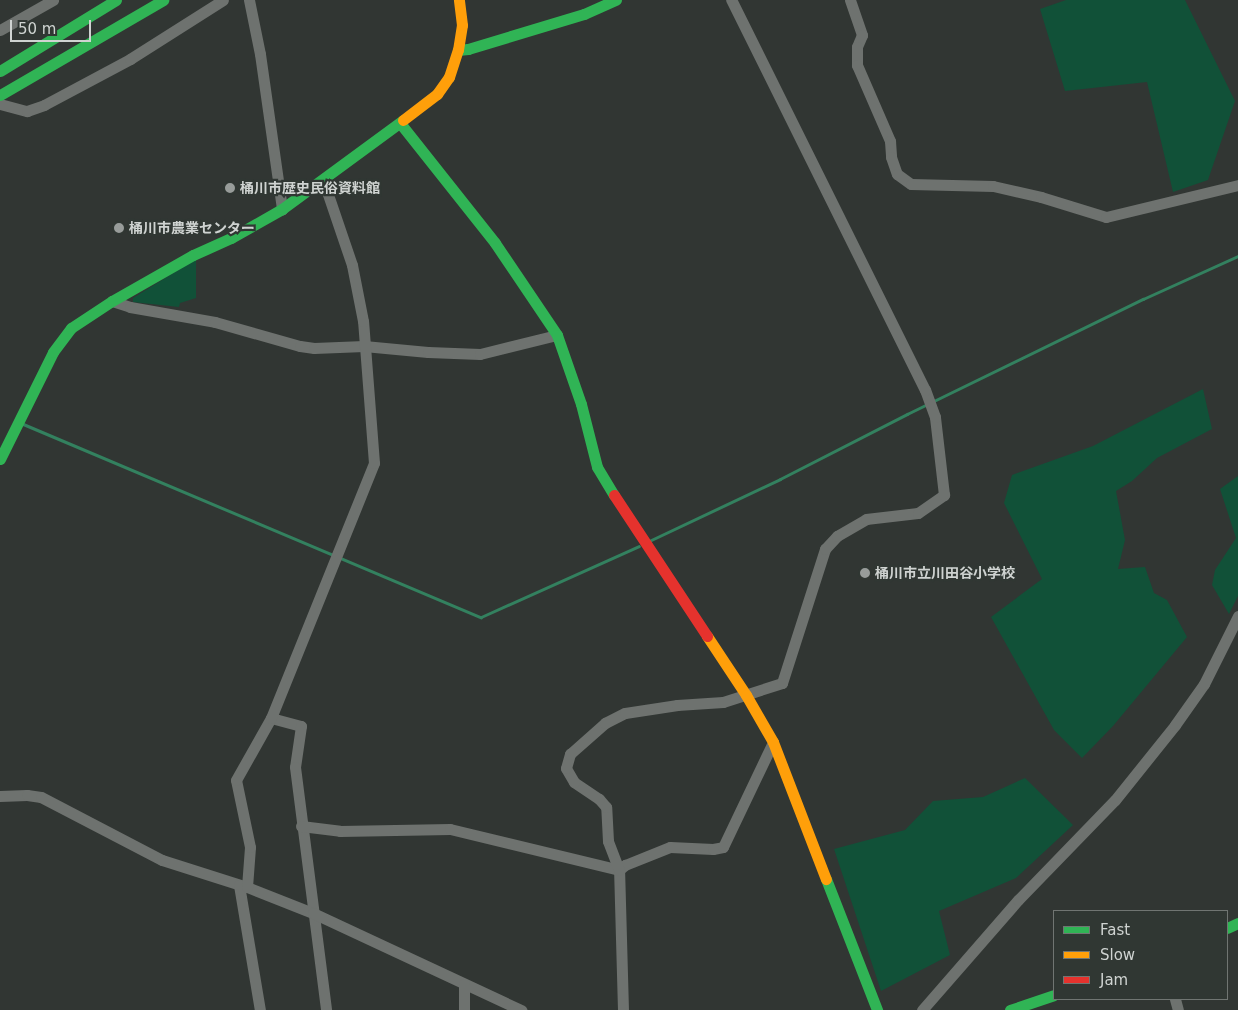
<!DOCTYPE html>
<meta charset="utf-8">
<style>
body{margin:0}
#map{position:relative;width:1238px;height:1010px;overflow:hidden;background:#313633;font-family:"DejaVu Sans","Noto Sans JP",sans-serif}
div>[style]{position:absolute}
.green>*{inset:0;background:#115138}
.stream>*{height:3px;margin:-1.5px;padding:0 1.5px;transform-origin:1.5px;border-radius:1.5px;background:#33815f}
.street>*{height:11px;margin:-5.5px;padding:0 5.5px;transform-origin:5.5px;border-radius:5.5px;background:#6e726f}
.fast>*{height:11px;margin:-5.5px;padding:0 5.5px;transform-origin:5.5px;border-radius:5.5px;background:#30b455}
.slow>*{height:11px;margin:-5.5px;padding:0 5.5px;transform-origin:5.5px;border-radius:5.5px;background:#ff9f0a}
.jam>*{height:11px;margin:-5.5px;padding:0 5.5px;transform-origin:5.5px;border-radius:5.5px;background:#e5322d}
.dots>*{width:14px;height:14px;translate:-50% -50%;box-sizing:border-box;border:2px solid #303733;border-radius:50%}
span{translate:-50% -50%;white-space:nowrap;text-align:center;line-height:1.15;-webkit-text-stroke:4.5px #303733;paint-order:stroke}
.poi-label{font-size:14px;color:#cfd3d1;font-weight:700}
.left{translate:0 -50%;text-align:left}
.legend{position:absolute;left:1053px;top:910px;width:175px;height:90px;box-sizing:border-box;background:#303733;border:1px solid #707572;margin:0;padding:6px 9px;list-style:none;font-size:15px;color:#cfd3d1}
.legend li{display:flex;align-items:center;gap:10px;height:25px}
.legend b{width:25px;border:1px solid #707572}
.scale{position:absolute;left:10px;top:20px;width:81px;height:22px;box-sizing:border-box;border:2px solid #cfd3d1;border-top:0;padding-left:6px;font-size:15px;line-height:18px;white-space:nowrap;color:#cfd3d1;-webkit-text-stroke:4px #303733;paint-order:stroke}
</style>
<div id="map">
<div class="green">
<div style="clip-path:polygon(1066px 0,1185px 0,1235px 101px,1208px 180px,1173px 192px,1147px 82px,1065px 91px,1040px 9px)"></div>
<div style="clip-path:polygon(196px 259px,196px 298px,180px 303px,179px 307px,133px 302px,133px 298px)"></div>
<div style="clip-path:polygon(1203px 389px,1212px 429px,1157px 458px,1132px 481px,1116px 491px,1125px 540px,1118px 569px,1145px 567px,1154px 593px,1167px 600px,1187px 637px,1113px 726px,1082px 758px,1054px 730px,991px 617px,1042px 579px,1004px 503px,1012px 475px,1093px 446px)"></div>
<div style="clip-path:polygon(1238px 476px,1238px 596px,1229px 614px,1212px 585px,1215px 570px,1236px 538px,1220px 489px)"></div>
<div style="clip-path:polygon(1025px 778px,1073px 825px,1016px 878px,939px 911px,950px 955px,881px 991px,834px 849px,905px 830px,933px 801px,983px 797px)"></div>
</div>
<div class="stream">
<div style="left:23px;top:424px;width:497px;rotate:22.9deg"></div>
<div style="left:481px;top:617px;width:173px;rotate:-24.2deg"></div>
<div style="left:649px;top:541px;width:145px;rotate:-25.3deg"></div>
<div style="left:780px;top:479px;width:143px;rotate:-27.1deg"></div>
<div style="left:907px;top:414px;width:263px;rotate:-26deg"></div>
<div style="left:1143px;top:299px;width:104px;rotate:-24.4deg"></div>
</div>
<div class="street">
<div style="left:249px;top:0;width:55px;rotate:78.5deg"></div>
<div style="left:260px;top:54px;width:157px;rotate:81.9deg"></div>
<div style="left:850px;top:0;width:37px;rotate:71deg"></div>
<div style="left:862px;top:35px;width:13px;rotate:113deg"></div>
<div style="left:857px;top:47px;width:18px;rotate:90deg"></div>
<div style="left:857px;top:65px;width:83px;rotate:66.5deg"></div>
<div style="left:890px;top:141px;width:16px;rotate:86deg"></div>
<div style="left:891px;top:157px;width:18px;rotate:71deg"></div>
<div style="left:897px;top:174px;width:17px;rotate:36deg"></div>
<div style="left:911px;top:184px;width:82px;rotate:1.4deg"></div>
<div style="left:993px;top:186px;width:49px;rotate:12.9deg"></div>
<div style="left:1041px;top:197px;width:68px;rotate:17.1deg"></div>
<div style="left:1106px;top:217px;width:136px;rotate:-13.6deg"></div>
<div style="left:0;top:30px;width:61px;rotate:-29.5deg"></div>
<div style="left:0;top:104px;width:28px;rotate:15deg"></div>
<div style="left:27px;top:111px;width:18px;rotate:-19deg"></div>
<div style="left:44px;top:105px;width:98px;rotate:-28.1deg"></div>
<div style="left:130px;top:59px;width:110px;rotate:-32.4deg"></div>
<div style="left:112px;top:301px;width:19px;rotate:18deg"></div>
<div style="left:130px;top:307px;width:86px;rotate:10deg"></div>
<div style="left:215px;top:322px;width:88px;rotate:15.8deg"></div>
<div style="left:300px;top:346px;width:14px;rotate:8deg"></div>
<div style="left:314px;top:348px;width:50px;rotate:-2.3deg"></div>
<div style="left:364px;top:346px;width:64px;rotate:5.4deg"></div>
<div style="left:428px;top:352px;width:52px;rotate:2.2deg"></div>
<div style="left:480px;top:354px;width:79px;rotate:-13.9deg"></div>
<div style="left:271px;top:718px;width:31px;rotate:15deg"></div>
<div style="left:301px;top:726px;width:41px;rotate:98.3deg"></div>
<div style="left:295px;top:767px;width:245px;rotate:82.7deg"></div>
<div style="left:0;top:796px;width:27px;rotate:-2deg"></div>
<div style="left:27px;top:795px;width:14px;rotate:8deg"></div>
<div style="left:41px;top:797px;width:136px;rotate:27.5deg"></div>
<div style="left:162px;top:860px;width:89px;rotate:17.6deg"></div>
<div style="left:247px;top:887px;width:71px;rotate:21.5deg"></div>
<div style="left:313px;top:913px;width:230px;rotate:25deg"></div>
<div style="left:301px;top:826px;width:39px;rotate:7deg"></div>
<div style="left:340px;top:831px;width:110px;rotate:-1deg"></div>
<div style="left:450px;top:829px;width:174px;rotate:13.6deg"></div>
<div style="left:619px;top:870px;width:8px;rotate:-40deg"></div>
<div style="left:625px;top:865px;width:48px;rotate:-21.8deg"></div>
<div style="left:670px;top:847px;width:43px;rotate:2.7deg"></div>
<div style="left:713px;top:849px;width:10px;rotate:-11deg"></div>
<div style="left:723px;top:847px;width:116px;rotate:-64.5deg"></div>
<div style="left:239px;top:885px;width:127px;rotate:80.5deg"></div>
<div style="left:247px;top:887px;width:40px;rotate:-85.7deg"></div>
<div style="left:250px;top:847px;width:68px;rotate:-101.8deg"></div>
<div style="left:236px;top:780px;width:71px;rotate:-60.6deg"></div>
<div style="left:271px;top:718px;width:275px;rotate:-68deg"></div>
<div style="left:374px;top:463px;width:142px;rotate:-94.4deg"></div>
<div style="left:363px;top:321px;width:57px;rotate:-101.1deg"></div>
<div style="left:352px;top:265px;width:90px;rotate:-108.8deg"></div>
<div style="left:1175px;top:999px;width:11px;rotate:75deg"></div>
<div style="left:464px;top:1010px;width:26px;rotate:-90deg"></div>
<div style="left:623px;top:1010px;width:140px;rotate:-91.6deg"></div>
<div style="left:619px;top:870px;width:31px;rotate:-111deg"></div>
<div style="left:608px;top:841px;width:34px;rotate:-93deg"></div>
<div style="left:606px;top:807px;width:11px;rotate:-131deg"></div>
<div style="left:599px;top:799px;width:30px;rotate:-146deg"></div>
<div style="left:574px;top:782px;width:16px;rotate:-120deg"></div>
<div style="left:566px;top:768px;width:15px;rotate:-74deg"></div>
<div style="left:570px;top:754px;width:47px;rotate:-41.5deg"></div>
<div style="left:605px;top:723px;width:22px;rotate:-27deg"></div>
<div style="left:625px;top:713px;width:53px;rotate:-8.7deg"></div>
<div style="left:677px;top:705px;width:46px;rotate:-3.7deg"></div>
<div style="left:723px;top:702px;width:62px;rotate:-17.9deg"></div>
<div style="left:782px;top:683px;width:141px;rotate:-72.2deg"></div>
<div style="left:825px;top:549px;width:18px;rotate:-47deg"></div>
<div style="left:837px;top:536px;width:34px;rotate:-30deg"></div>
<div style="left:866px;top:519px;width:52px;rotate:-6.6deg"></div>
<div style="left:918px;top:513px;width:32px;rotate:-35deg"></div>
<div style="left:944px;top:495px;width:79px;rotate:-96.6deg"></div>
<div style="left:935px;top:417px;width:29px;rotate:-110deg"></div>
<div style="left:925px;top:390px;width:436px;rotate:-116.4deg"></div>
<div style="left:922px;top:1010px;width:146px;rotate:-48.9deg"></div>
<div style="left:1018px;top:900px;width:139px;rotate:-45.9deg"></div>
<div style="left:1115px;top:800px;width:96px;rotate:-51.3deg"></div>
<div style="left:1175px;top:725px;width:50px;rotate:-54.7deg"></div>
<div style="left:1204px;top:684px;width:76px;rotate:-63.4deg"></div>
</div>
<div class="fast">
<div style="left:458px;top:50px;width:10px;rotate:-6deg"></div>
<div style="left:468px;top:49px;width:121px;rotate:-16.8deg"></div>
<div style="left:584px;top:14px;width:35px;rotate:-24deg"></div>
<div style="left:0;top:71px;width:136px;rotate:-31.5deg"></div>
<div style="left:0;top:95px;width:189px;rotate:-30.2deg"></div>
<div style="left:400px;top:123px;width:153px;rotate:51.6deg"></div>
<div style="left:495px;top:243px;width:111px;rotate:56deg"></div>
<div style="left:557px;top:335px;width:73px;rotate:70.8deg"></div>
<div style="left:581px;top:404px;width:65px;rotate:75.7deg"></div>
<div style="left:597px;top:467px;width:33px;rotate:59deg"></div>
<div style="left:0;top:459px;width:119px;rotate:-63.6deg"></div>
<div style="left:53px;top:352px;width:30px;rotate:-53deg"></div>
<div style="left:71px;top:328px;width:49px;rotate:-33.4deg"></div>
<div style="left:112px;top:301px;width:93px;rotate:-29.6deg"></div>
<div style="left:193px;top:255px;width:42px;rotate:-24.1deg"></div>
<div style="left:231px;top:238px;width:59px;rotate:-29.6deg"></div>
<div style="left:282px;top:209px;width:150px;rotate:-36.3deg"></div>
<div style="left:826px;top:879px;width:141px;rotate:68.7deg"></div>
<div style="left:1227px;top:928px;width:12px;rotate:-24deg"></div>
<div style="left:1010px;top:1010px;width:46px;rotate:-18.8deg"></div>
</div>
<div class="slow">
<div style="left:403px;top:120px;width:43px;rotate:-37.4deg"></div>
<div style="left:437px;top:94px;width:21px;rotate:-55deg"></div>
<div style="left:449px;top:77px;width:28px;rotate:-72deg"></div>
<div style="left:458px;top:50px;width:25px;rotate:-81deg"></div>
<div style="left:462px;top:25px;width:25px;rotate:-97deg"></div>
<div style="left:707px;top:636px;width:71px;rotate:56.5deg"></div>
<div style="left:746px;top:695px;width:54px;rotate:60.1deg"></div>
<div style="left:773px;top:742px;width:147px;rotate:68.9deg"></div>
</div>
<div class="jam">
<div style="left:614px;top:495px;width:169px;rotate:56.6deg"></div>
</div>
<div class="dots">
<div style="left:230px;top:188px;background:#989c9a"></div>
<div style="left:119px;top:228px;background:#989c9a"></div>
<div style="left:865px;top:573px;background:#989c9a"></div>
</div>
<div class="poi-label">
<span class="left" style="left:240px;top:188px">桶川市歴史民俗資料館</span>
<span class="left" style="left:129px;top:228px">桶川市農業センター</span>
<span class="left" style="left:875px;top:573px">桶川市立川田谷小学校</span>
</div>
<ul class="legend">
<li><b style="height:6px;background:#30b455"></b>Fast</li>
<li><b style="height:6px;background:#ff9f0a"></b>Slow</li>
<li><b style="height:6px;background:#e5322d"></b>Jam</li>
</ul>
<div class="scale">50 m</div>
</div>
